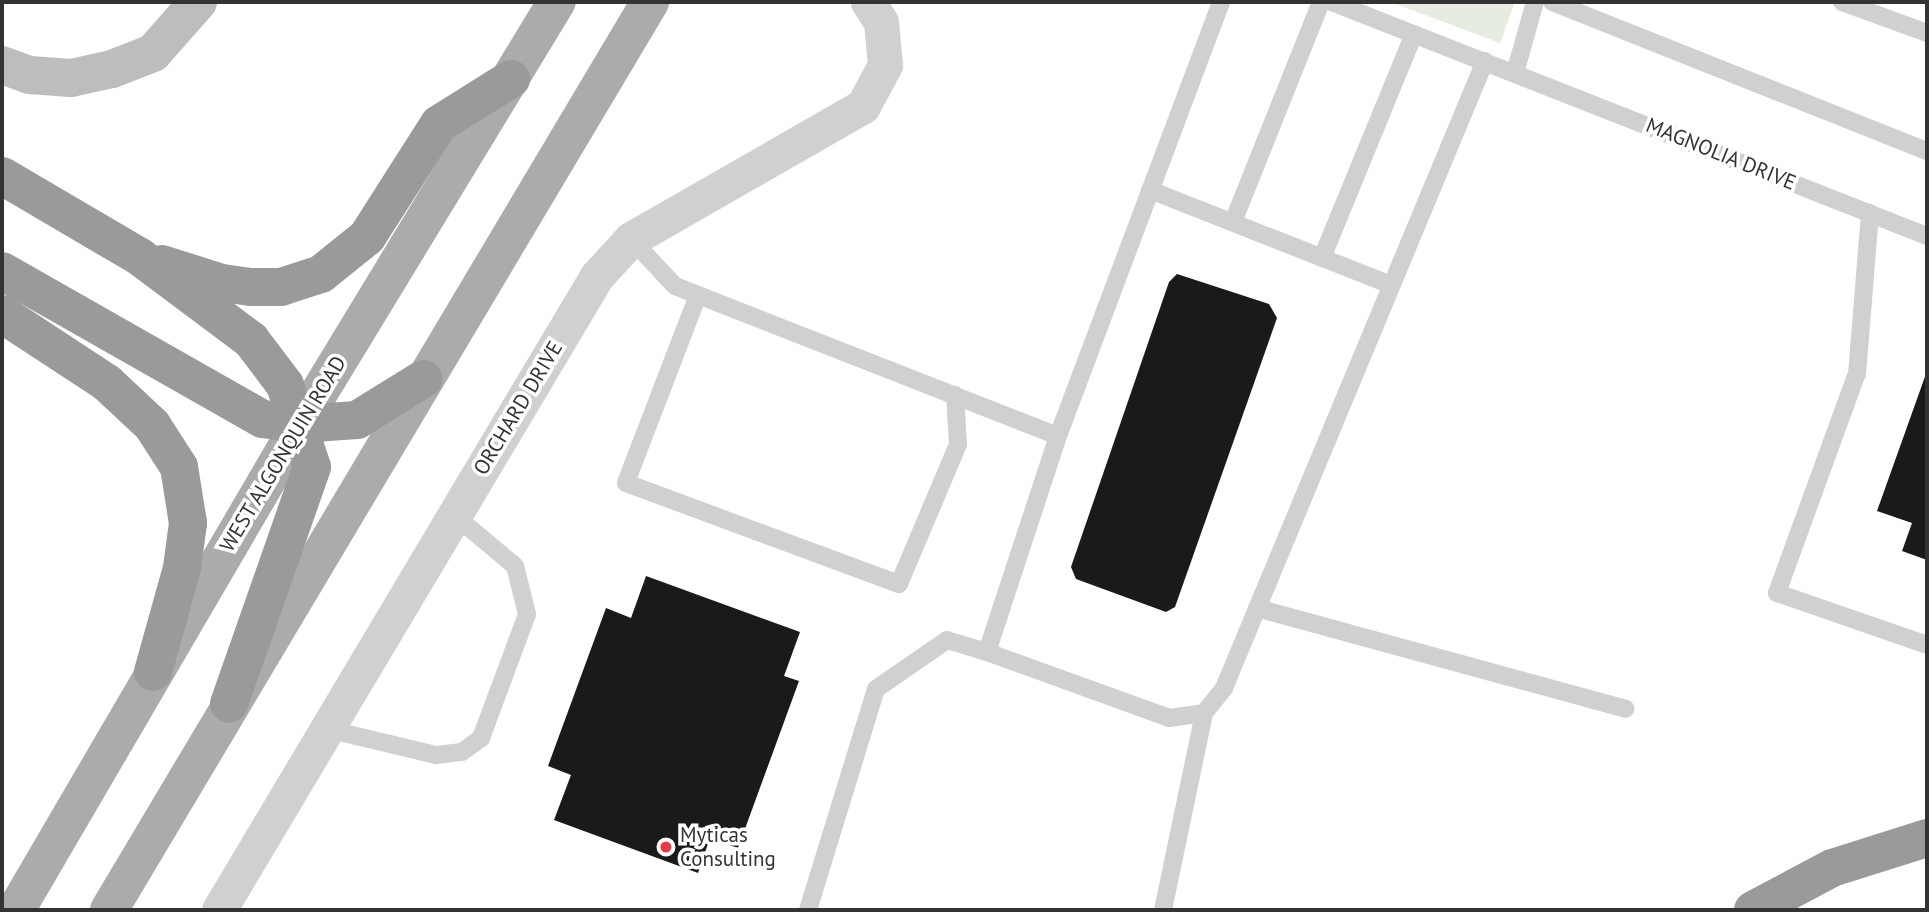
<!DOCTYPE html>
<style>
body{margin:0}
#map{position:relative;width:1929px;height:912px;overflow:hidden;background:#fff;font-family:"PT Sans",sans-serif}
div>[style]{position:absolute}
.green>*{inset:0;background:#e6ecdf}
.building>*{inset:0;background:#1a1a1a}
.lane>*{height:18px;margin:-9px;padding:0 9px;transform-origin:9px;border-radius:9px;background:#d0d0d0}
.street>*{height:35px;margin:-17.5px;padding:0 17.5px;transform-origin:17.5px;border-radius:17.5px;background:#d0d0d0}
.secondary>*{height:38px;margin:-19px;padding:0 19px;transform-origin:19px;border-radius:19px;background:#bdbdbd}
.primary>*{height:38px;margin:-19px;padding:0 19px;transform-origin:19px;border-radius:19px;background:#ababab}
.highway>*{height:38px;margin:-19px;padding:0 19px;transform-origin:19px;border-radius:19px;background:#9a9a9a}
.dots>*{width:19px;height:19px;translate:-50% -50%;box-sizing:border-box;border:4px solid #fff;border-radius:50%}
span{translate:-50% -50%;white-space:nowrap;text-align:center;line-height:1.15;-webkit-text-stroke:7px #fff;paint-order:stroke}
.street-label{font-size:21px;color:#333}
.poi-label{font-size:21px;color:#333}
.left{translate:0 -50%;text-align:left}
.frame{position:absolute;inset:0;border:4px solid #333;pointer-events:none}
</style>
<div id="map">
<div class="green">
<div style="clip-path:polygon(1390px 2px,1515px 2px,1500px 43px)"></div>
</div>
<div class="building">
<div style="clip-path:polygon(1177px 274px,1269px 304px,1277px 318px,1175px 607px,1166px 612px,1076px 579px,1071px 567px,1169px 282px)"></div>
<div style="clip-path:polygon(1927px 371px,1927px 560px,1902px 551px,1912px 523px,1877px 511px)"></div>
<div style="clip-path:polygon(646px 576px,800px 632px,784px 676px,799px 681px,738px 848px,710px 838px,698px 873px,554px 820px,571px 775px,548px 766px,606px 608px,631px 618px)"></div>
</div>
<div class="lane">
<div style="left:1332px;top:2px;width:639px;rotate:21.47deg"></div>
<div style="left:1552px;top:2px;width:404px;rotate:21.7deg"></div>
<div style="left:1842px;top:2px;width:90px;rotate:20deg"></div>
<div style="left:1515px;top:73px;width:74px;rotate:-74.3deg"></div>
<div style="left:1150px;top:190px;width:259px;rotate:21.5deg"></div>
<div style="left:1870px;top:213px;width:161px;rotate:94.6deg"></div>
<div style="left:1857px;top:373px;width:234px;rotate:110deg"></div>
<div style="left:1777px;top:593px;width:159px;rotate:19.1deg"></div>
<div style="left:1233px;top:222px;width:237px;rotate:-68.2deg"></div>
<div style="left:631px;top:239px;width:64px;rotate:46.9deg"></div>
<div style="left:675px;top:286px;width:411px;rotate:21.4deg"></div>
<div style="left:1058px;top:436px;width:464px;rotate:-69.4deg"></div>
<div style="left:1322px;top:258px;width:242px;rotate:-67.7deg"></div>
<div style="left:698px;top:295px;width:201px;rotate:111deg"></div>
<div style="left:626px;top:483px;width:291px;rotate:20.3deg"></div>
<div style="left:899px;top:584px;width:152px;rotate:-67.1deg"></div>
<div style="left:958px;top:444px;width:49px;rotate:-93.5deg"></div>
<div style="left:1058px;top:436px;width:227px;rotate:108.2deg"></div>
<div style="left:987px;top:652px;width:194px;rotate:19.9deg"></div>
<div style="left:1169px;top:718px;width:35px;rotate:-8deg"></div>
<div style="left:1204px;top:713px;width:32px;rotate:-51deg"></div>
<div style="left:1224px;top:688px;width:679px;rotate:-67.4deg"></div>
<div style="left:1257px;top:608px;width:382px;rotate:15.3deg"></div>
<div style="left:327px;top:729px;width:112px;rotate:13.4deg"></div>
<div style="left:436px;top:755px;width:26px;rotate:-7deg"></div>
<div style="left:462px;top:752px;width:24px;rotate:-36deg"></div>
<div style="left:481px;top:738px;width:132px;rotate:-69.6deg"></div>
<div style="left:527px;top:614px;width:49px;rotate:-104deg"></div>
<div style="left:515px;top:566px;width:80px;rotate:-140.1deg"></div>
<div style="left:808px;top:910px;width:231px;rotate:-72.9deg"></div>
<div style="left:876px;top:689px;width:86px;rotate:-34.6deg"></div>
<div style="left:947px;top:640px;width:42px;rotate:16.7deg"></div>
<div style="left:1163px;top:910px;width:201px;rotate:-78.2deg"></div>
</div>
<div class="street">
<div style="left:219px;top:910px;width:738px;rotate:-59.2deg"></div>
<div style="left:597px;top:276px;width:50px;rotate:-47.4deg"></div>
<div style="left:631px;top:239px;width:267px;rotate:-29.8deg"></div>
<div style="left:863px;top:106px;width:47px;rotate:-61.8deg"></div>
<div style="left:885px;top:65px;width:43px;rotate:-95.3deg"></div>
<div style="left:881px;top:22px;width:24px;rotate:-123deg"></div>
</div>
<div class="secondary">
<div style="left:2px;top:65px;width:30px;rotate:20deg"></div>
<div style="left:30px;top:75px;width:41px;rotate:4.2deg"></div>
<div style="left:71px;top:78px;width:42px;rotate:-12.4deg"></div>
<div style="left:112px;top:69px;width:44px;rotate:-21.3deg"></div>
<div style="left:153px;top:53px;width:68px;rotate:-48.6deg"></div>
</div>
<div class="primary">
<div style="left:16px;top:910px;width:563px;rotate:-59.7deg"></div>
<div style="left:300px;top:424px;width:494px;rotate:-58.7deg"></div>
<div style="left:109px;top:910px;width:1057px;rotate:-59.21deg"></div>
</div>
<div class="highway">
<div style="left:2px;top:176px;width:160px;rotate:30.4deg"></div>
<div style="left:140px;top:257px;width:139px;rotate:36.8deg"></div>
<div style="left:251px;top:340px;width:56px;rotate:52.9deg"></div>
<div style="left:285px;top:385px;width:86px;rotate:71.8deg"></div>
<div style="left:312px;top:467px;width:251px;rotate:109.3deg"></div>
<div style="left:162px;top:264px;width:63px;rotate:17.6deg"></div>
<div style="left:222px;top:283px;width:29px;rotate:8deg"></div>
<div style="left:251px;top:287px;width:30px"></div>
<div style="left:281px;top:287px;width:42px;rotate:-18deg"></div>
<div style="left:321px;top:274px;width:59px;rotate:-38.8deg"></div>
<div style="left:367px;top:237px;width:134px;rotate:-57.5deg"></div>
<div style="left:439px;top:124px;width:85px;rotate:-32deg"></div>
<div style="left:2px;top:271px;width:300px;rotate:29.6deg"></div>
<div style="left:263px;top:419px;width:37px;rotate:8deg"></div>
<div style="left:300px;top:424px;width:57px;rotate:-4deg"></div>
<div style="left:357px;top:420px;width:78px;rotate:-31.8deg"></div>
<div style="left:2px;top:314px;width:126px;rotate:33.3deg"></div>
<div style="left:107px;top:383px;width:62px;rotate:43deg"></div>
<div style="left:152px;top:425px;width:50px;rotate:57.3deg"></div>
<div style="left:179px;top:467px;width:57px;rotate:80.9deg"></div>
<div style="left:188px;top:523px;width:45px;rotate:97.6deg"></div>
<div style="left:182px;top:568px;width:108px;rotate:105.6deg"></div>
<div style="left:1753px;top:910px;width:89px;rotate:-28deg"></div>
<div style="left:1832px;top:868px;width:100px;rotate:-17.5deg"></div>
</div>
<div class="dots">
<div style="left:666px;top:847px;background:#e63946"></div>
</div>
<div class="street-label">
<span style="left:1721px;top:154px;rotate:22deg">MAGNOLIA DRIVE</span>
<span style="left:518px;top:408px;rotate:-59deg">ORCHARD DRIVE</span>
<span style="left:283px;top:454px;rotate:-59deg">WEST ALGONQUIN ROAD</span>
</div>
<div class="poi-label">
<span class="left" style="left:680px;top:847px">Myticas<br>Consulting</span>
</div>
<div class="frame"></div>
</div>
